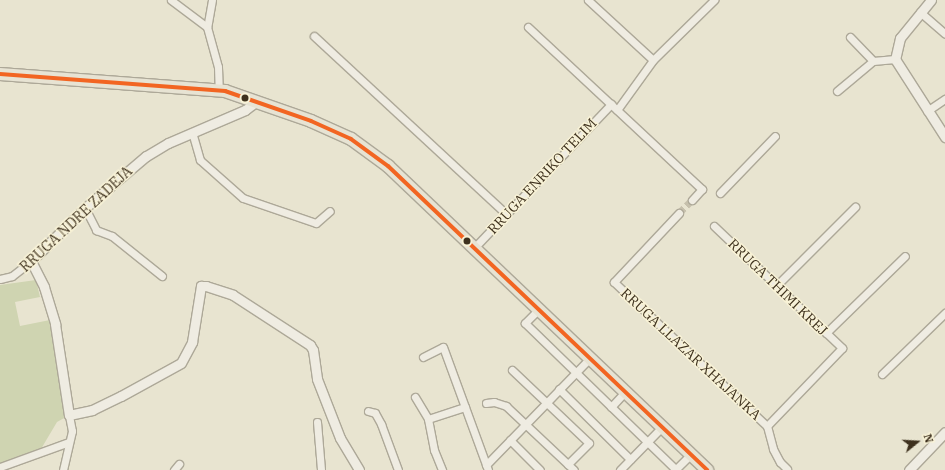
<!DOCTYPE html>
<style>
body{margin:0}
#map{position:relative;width:945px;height:470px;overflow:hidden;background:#e8e4d0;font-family:"IBM Plex Serif",serif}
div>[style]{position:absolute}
.cemetery>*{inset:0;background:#cfd4b1}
.minor-tunnel>*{height:7px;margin-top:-3.5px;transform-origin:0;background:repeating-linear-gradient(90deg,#c6c0ac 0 7px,transparent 0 10.5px)}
.roads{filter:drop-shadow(1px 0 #ada898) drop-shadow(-1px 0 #ada898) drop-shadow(0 1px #ada898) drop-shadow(0 -1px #ada898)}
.minor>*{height:7px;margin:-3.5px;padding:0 3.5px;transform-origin:3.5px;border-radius:3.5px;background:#efece2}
.tertiary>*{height:9px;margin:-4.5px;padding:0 4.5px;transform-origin:4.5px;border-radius:4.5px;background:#efece2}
.primary>*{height:12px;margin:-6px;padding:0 6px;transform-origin:6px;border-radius:6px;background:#e7e3d3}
.bus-1>*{height:4px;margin:-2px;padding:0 2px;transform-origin:2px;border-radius:2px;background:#f26522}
.dots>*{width:11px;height:11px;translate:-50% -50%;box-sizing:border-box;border:2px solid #f8f2d6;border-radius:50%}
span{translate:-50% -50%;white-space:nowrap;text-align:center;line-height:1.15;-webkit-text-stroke:3px #f8f2d6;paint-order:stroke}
.street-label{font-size:14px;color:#3e311e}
.north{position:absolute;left:897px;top:422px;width:40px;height:40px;-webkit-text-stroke:3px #f8f2d6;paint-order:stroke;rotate:72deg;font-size:11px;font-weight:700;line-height:16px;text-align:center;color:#3e311e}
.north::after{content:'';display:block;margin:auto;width:14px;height:18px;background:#3e311e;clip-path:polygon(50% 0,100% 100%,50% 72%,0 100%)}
</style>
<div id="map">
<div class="cemetery">
<div style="clip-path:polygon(36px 280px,40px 297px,15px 302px,20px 326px,50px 320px,66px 417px,57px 422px,41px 449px,0 464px,0 285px)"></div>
</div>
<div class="minor-tunnel">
<div style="left:679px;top:213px;width:18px;rotate:-45deg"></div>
</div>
<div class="roads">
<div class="minor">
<div style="left:171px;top:0;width:45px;rotate:36.9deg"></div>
<div style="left:212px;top:0;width:27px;rotate:100deg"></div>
<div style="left:207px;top:27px;width:41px;rotate:74.6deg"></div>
<div style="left:218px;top:67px;width:23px;rotate:88deg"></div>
<div style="left:588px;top:0;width:88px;rotate:42.7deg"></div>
<div style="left:920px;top:12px;width:33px;rotate:41deg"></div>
<div style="left:528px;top:27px;width:238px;rotate:43deg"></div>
<div style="left:702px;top:189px;width:15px;rotate:132deg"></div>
<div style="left:314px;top:36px;width:262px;rotate:42.8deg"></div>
<div style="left:850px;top:37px;width:33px;rotate:46deg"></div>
<div style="left:837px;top:91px;width:47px;rotate:-39.8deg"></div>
<div style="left:873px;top:61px;width:22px;rotate:-5deg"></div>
<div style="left:617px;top:110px;width:62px;rotate:-54.2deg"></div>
<div style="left:653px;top:60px;width:86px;rotate:-44.5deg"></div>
<div style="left:927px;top:111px;width:22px;rotate:-34deg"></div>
<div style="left:192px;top:132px;width:29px;rotate:74deg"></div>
<div style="left:200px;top:160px;width:57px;rotate:41.5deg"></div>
<div style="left:243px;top:198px;width:77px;rotate:18.9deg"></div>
<div style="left:316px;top:223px;width:18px;rotate:-41deg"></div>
<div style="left:720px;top:193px;width:79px;rotate:-46deg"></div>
<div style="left:85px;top:208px;width:25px;rotate:63deg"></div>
<div style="left:96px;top:230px;width:17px;rotate:21deg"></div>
<div style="left:112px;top:236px;width:64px;rotate:38.7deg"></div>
<div style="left:679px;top:213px;width:95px;rotate:133.3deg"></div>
<div style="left:614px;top:282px;width:210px;rotate:43.3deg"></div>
<div style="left:767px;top:426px;width:24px;rotate:75deg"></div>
<div style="left:773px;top:449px;width:15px;rotate:62deg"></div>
<div style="left:780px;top:462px;width:10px;rotate:45deg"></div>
<div style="left:714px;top:226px;width:177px;rotate:43.6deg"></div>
<div style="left:842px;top:348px;width:108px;rotate:133.9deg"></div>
<div style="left:474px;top:248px;width:199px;rotate:-46.4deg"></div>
<div style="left:0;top:279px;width:12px;rotate:-14deg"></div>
<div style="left:12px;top:276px;width:24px;rotate:-38deg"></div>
<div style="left:776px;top:286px;width:112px;rotate:-45deg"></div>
<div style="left:539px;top:309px;width:20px;rotate:135deg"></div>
<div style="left:525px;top:323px;width:211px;rotate:44.2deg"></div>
<div style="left:826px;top:333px;width:110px;rotate:-44.3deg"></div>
<div style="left:423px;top:357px;width:22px;rotate:-27deg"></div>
<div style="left:443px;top:347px;width:131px;rotate:69.9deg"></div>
<div style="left:512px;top:370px;width:106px;rotate:43.5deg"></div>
<div style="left:589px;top:443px;width:30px;rotate:135deg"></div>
<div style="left:882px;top:374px;width:88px;rotate:-44.1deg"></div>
<div style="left:559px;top:389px;width:100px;rotate:44.6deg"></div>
<div style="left:415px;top:397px;width:26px;rotate:59deg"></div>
<div style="left:428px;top:419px;width:32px;rotate:79deg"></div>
<div style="left:434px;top:450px;width:22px;rotate:68deg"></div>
<div style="left:486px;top:403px;width:8px;rotate:-7deg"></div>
<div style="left:494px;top:402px;width:13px;rotate:18deg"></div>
<div style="left:506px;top:406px;width:93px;rotate:43.3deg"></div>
<div style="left:611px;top:407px;width:21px;rotate:-47deg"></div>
<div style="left:368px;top:411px;width:7px;rotate:16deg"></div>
<div style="left:375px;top:413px;width:13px;rotate:61deg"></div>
<div style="left:381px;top:424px;width:49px;rotate:69.7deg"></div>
<div style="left:428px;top:419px;width:39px;rotate:-18deg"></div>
<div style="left:317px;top:422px;width:48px;rotate:85.2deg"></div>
<div style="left:510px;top:440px;width:42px;rotate:45deg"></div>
<div style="left:486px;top:465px;width:149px;rotate:-45.8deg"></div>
<div style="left:0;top:467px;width:73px;rotate:-19.9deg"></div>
<div style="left:676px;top:469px;width:21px;rotate:-45deg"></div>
<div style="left:63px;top:470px;width:40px;rotate:-77deg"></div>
<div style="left:72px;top:431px;width:16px;rotate:-101deg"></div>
<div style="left:174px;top:470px;width:8px;rotate:-50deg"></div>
<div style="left:620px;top:470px;width:60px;rotate:-45.7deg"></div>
</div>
<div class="tertiary">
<div style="left:931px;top:0;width:49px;rotate:129.2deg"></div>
<div style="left:900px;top:38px;width:22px;rotate:103deg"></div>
<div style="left:895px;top:59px;width:93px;rotate:57.3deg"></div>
<div style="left:257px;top:101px;width:15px;rotate:143deg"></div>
<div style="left:245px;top:110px;width:84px;rotate:156.8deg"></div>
<div style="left:168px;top:143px;width:26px;rotate:149deg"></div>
<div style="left:146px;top:156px;width:80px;rotate:139.6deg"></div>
<div style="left:85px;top:208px;width:76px;rotate:135.5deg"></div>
<div style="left:31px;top:261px;width:29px;rotate:63deg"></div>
<div style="left:44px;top:287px;width:39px;rotate:73deg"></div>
<div style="left:55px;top:324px;width:92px;rotate:81.3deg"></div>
<div style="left:69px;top:415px;width:24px;rotate:-12deg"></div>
<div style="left:92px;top:410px;width:32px;rotate:-26deg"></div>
<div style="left:121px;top:396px;width:68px;rotate:-28.8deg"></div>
<div style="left:181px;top:363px;width:24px;rotate:-62deg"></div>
<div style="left:192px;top:342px;width:57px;rotate:-80.9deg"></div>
<div style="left:201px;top:286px;width:5px"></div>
<div style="left:206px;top:286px;width:28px;rotate:18deg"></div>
<div style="left:233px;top:295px;width:92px;rotate:33deg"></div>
<div style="left:310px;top:345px;width:6px;rotate:59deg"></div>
<div style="left:313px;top:350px;width:29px;rotate:82deg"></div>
<div style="left:317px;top:379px;width:63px;rotate:68.7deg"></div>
<div style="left:340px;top:438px;width:37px;rotate:59deg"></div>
<div style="left:909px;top:470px;width:52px;rotate:-46.5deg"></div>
</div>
<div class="primary">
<div style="left:0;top:74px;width:226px;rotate:4.3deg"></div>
<div style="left:225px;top:91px;width:91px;rotate:19.2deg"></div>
<div style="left:311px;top:121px;width:44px;rotate:24.2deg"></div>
<div style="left:351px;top:139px;width:46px;rotate:36.1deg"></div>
<div style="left:388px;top:166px;width:441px;rotate:43.6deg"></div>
</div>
</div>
<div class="bus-1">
<div style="left:0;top:74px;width:226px;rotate:4.3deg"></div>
<div style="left:225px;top:91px;width:91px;rotate:19.2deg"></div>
<div style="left:311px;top:121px;width:44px;rotate:24.2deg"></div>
<div style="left:351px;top:139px;width:46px;rotate:36.1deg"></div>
<div style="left:388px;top:166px;width:441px;rotate:43.6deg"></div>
</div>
<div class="dots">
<div style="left:245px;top:98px;background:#3e311e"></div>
<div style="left:467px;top:241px;background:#3e311e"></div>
</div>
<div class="street-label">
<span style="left:542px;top:176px;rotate:-47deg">RRUGA ENRIKO TELIM</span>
<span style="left:76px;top:219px;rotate:-43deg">RRUGA NDRE ZADEJA</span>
<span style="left:778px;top:287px;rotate:44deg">RRUGA THIMI KREJ</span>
<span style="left:691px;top:354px;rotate:43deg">RRUGA LLAZAR XHAJANKA</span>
</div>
<div class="north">N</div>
</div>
